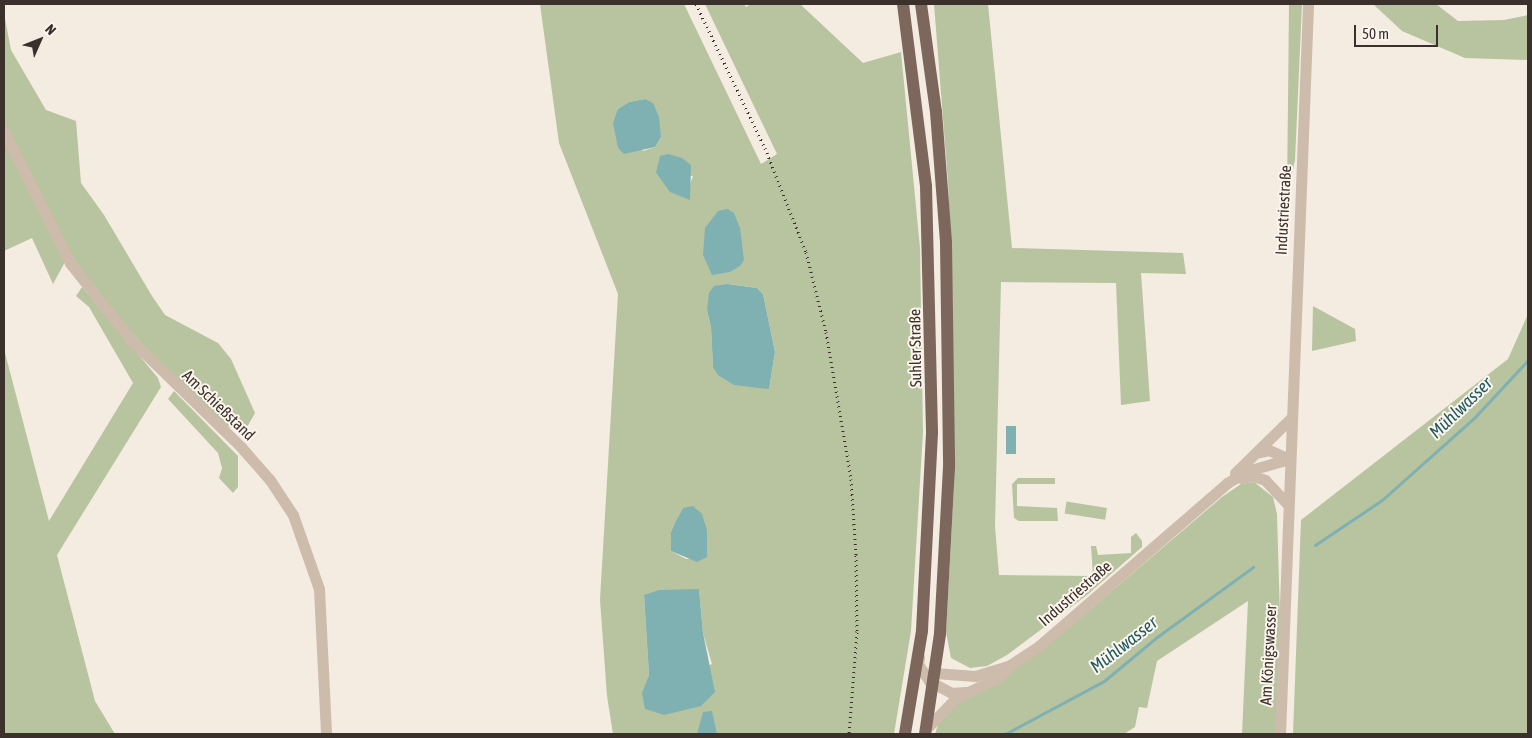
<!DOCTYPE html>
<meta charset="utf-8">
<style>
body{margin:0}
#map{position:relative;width:1532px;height:738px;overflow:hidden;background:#f4ebe1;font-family:"Asap Condensed",sans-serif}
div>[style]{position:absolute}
.green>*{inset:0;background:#b8c4a0;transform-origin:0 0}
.water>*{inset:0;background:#7fb0b2;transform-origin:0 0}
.stream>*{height:3px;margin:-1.5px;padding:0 1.5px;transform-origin:1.5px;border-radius:1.5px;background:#7fb0b2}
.minor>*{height:11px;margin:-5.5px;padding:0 5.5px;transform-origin:5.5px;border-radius:5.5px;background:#cdbbac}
.major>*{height:12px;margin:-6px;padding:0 6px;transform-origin:6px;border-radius:6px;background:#7d675c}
.rail>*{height:3px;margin-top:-1.5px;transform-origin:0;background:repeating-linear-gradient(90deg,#3b302b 0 1px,transparent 0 5px)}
span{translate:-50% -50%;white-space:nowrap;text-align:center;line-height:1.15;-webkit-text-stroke:4px #fbf5ee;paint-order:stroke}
.street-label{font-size:16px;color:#3b302b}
.water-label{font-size:18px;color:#1f5a5e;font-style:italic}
.frame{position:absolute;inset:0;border:5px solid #3b302b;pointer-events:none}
.north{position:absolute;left:15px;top:15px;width:50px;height:50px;-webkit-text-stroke:4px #fbf5ee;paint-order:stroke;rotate:46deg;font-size:14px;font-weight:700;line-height:20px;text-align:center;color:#3b302b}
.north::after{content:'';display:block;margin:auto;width:18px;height:22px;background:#3b302b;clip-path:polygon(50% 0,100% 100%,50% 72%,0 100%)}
.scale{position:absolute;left:1354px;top:25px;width:84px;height:22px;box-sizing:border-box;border:2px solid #3b302b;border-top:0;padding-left:6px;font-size:15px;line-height:18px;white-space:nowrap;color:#3b302b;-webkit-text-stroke:4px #fbf5ee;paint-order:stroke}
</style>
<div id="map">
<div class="green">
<div style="clip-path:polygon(evenodd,540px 4px,684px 4px,761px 164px,777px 154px,705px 4px,744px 4px,746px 7px,751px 4px,800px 4px,863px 63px,901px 52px,920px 248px,923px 432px,911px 631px,894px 734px,613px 734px,607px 696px,600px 600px,618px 294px,559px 143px,540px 4px,645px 99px,661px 137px,655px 147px,643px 151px,618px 109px,629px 102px,645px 99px,540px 4px,656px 173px,693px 176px,690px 184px,663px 182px,656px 173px,540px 4px,729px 284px,757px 288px,763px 294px,775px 352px,769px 389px,713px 367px,711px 327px,707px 310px,729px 284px,540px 4px,683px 508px,707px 530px,707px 557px,686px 559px,671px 551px,671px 532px,683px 508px,540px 4px,699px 589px,703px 633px,712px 664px,643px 693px,649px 675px,644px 595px,699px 589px)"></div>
<div style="clip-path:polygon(934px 4px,988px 4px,1012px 248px,1183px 253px,1186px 274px,1141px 273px,1150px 401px,1121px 405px,1116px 283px,1001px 282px,995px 526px,999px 575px,1093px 576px,1091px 546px,1096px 546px,1098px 555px,1131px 553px,1131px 537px,1136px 533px,1142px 541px,1142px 547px,1087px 595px,1007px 655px,987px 666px,970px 668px,951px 658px,946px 632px,954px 486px,952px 285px,948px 182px)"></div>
<div style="clip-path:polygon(1289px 4px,1302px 4px,1295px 160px,1287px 196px)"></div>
<div style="clip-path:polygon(1373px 4px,1436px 4px,1458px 21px,1504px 20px,1528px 15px,1528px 60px,1465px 58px,1402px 31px)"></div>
<div style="clip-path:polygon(4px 13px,11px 50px,46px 110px,76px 121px,81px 183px,104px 215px,152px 296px,165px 315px,218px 343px,231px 359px,255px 413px,247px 427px,239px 430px,217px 423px,65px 262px,53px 284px,32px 238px,4px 251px)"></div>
<div style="clip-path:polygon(82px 287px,158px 378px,161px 387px,57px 555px,95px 701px,115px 734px,4px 734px,4px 349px,49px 521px,133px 383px,89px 307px,76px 296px)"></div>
<div style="clip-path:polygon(1313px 306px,1355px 329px,1356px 341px,1312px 351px)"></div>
<div style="clip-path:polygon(1528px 314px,1528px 734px,1293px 734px,1301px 520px,1508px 359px)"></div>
<div style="clip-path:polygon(174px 391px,238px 456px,238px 487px,233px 493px,219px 478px,222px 468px,218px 453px,168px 399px)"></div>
<div style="clip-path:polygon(1018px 478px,1055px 478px,1055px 484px,1017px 484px,1017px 506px,1057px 508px,1058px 521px,1019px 521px,1014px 518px,1012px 484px)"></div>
<div style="clip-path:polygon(1254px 482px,1273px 497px,1277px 514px,1280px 617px,1276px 734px,1242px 734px,1248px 601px,1157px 661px,1147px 708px,1139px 707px,1135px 727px,1124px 734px,935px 734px,941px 715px,954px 700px,992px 684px,1044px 649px,1222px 497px,1241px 484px)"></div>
<div style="left:1107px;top:508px;width:12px;height:41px;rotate:99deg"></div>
</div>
<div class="water">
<div style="clip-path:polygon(645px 99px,653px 103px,659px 117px,661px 137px,655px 147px,624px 154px,618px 148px,613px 123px,618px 109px,629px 102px)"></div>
<div style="clip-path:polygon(668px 154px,682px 158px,691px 165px,690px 200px,670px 192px,656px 173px,660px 156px)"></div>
<div style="clip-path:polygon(728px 209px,734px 213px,740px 228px,744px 260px,740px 266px,730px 272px,712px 275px,703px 255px,705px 228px,718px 211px)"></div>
<div style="clip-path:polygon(728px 284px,757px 288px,763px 294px,775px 352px,769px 389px,734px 385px,718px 375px,713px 367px,711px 327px,707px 310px,709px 293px,714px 286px)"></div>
<div style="left:1006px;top:426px;width:10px;height:28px"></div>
<div style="clip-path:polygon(693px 506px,702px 514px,707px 530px,707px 557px,697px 562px,671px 551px,671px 532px,676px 521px,683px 508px)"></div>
<div style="clip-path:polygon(699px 589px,703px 633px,715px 692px,701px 706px,664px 715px,645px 709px,642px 693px,649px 675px,644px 595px,659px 590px)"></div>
<div style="clip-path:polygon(712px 711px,717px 734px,697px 734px,703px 712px)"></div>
</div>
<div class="stream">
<div style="left:1315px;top:545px;width:81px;rotate:-33.9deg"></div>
<div style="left:1382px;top:500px;width:123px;rotate:-41.7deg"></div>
<div style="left:1474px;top:418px;width:79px;rotate:-47deg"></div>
<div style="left:1005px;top:734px;width:112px;rotate:-28.2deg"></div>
<div style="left:1104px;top:681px;width:69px;rotate:-39.7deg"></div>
<div style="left:1157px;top:637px;width:119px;rotate:-36.1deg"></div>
</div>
<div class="minor">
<div style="left:4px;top:131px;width:148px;rotate:63.4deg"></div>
<div style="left:70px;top:263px;width:98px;rotate:51.6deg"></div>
<div style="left:131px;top:340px;width:153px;rotate:44.2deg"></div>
<div style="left:241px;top:447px;width:44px;rotate:48.7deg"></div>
<div style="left:270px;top:480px;width:42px;rotate:56.7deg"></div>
<div style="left:293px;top:515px;width:78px;rotate:70.6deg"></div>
<div style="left:319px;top:589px;width:145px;rotate:87.2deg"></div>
<div style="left:1256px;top:453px;width:13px;rotate:-13deg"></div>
<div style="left:1269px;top:450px;width:22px;rotate:24deg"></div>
<div style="left:1235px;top:473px;width:78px;rotate:-44.5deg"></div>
<div style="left:1241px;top:478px;width:12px;rotate:-9deg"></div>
<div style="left:1253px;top:476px;width:13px;rotate:18deg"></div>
<div style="left:1265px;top:480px;width:34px;rotate:47deg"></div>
<div style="left:919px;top:657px;width:7px;rotate:98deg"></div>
<div style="left:918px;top:664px;width:20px;rotate:57deg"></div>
<div style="left:929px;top:681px;width:26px;rotate:28deg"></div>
<div style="left:952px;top:693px;width:13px;rotate:-4deg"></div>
<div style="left:935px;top:673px;width:40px;rotate:4.3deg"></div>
<div style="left:975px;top:676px;width:37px;rotate:-17deg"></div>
<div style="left:1010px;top:665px;width:35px;rotate:-33deg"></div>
<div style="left:1039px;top:646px;width:249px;rotate:-40.9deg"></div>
<div style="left:1227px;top:483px;width:23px;rotate:-31deg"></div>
<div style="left:1247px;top:471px;width:44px;rotate:-15.9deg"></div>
<div style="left:926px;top:729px;width:43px;rotate:-45.9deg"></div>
<div style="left:956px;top:698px;width:46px;rotate:-26deg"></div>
<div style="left:997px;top:678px;width:14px;rotate:-45deg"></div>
<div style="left:1280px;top:734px;width:731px;rotate:-87.8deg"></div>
</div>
<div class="major">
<div style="left:903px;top:4px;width:183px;rotate:82.8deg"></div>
<div style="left:926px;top:186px;width:247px;rotate:88.6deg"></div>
<div style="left:932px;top:433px;width:198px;rotate:92.9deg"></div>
<div style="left:922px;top:631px;width:104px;rotate:99.4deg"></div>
<div style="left:921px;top:4px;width:109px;rotate:82.1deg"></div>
<div style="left:936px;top:112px;width:131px;rotate:85.6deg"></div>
<div style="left:946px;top:243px;width:224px;rotate:89.2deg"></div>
<div style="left:949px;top:467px;width:167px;rotate:93.1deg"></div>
<div style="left:940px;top:634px;width:101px;rotate:98.5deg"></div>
</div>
<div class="rail">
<div style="left:696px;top:4px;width:160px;rotate:64.4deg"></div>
<div style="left:765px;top:148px;width:112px;rotate:68.5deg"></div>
<div style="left:806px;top:252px;width:82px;rotate:76deg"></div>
<div style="left:826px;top:332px;width:149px;rotate:80.3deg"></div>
<div style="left:851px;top:479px;width:76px;rotate:86.2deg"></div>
<div style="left:856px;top:555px;width:77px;rotate:89.3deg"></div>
<div style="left:857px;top:632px;width:102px;rotate:94.5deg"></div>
</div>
<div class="street-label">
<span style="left:1283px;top:210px;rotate:-87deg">Industriestraße</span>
<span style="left:915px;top:348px;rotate:-91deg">Suhler Straße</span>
<span style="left:219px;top:405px;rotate:44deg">Am Schießstand</span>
<span style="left:1075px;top:593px;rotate:-41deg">Industriestraße</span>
<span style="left:1268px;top:655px;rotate:-87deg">Am Königswasser</span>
</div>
<div class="water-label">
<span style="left:1461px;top:408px;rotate:-44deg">Mühlwasser</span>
<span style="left:1124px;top:645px;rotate:-38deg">Mühlwasser</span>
</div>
<div class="frame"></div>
<div class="north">N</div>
<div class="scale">50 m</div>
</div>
